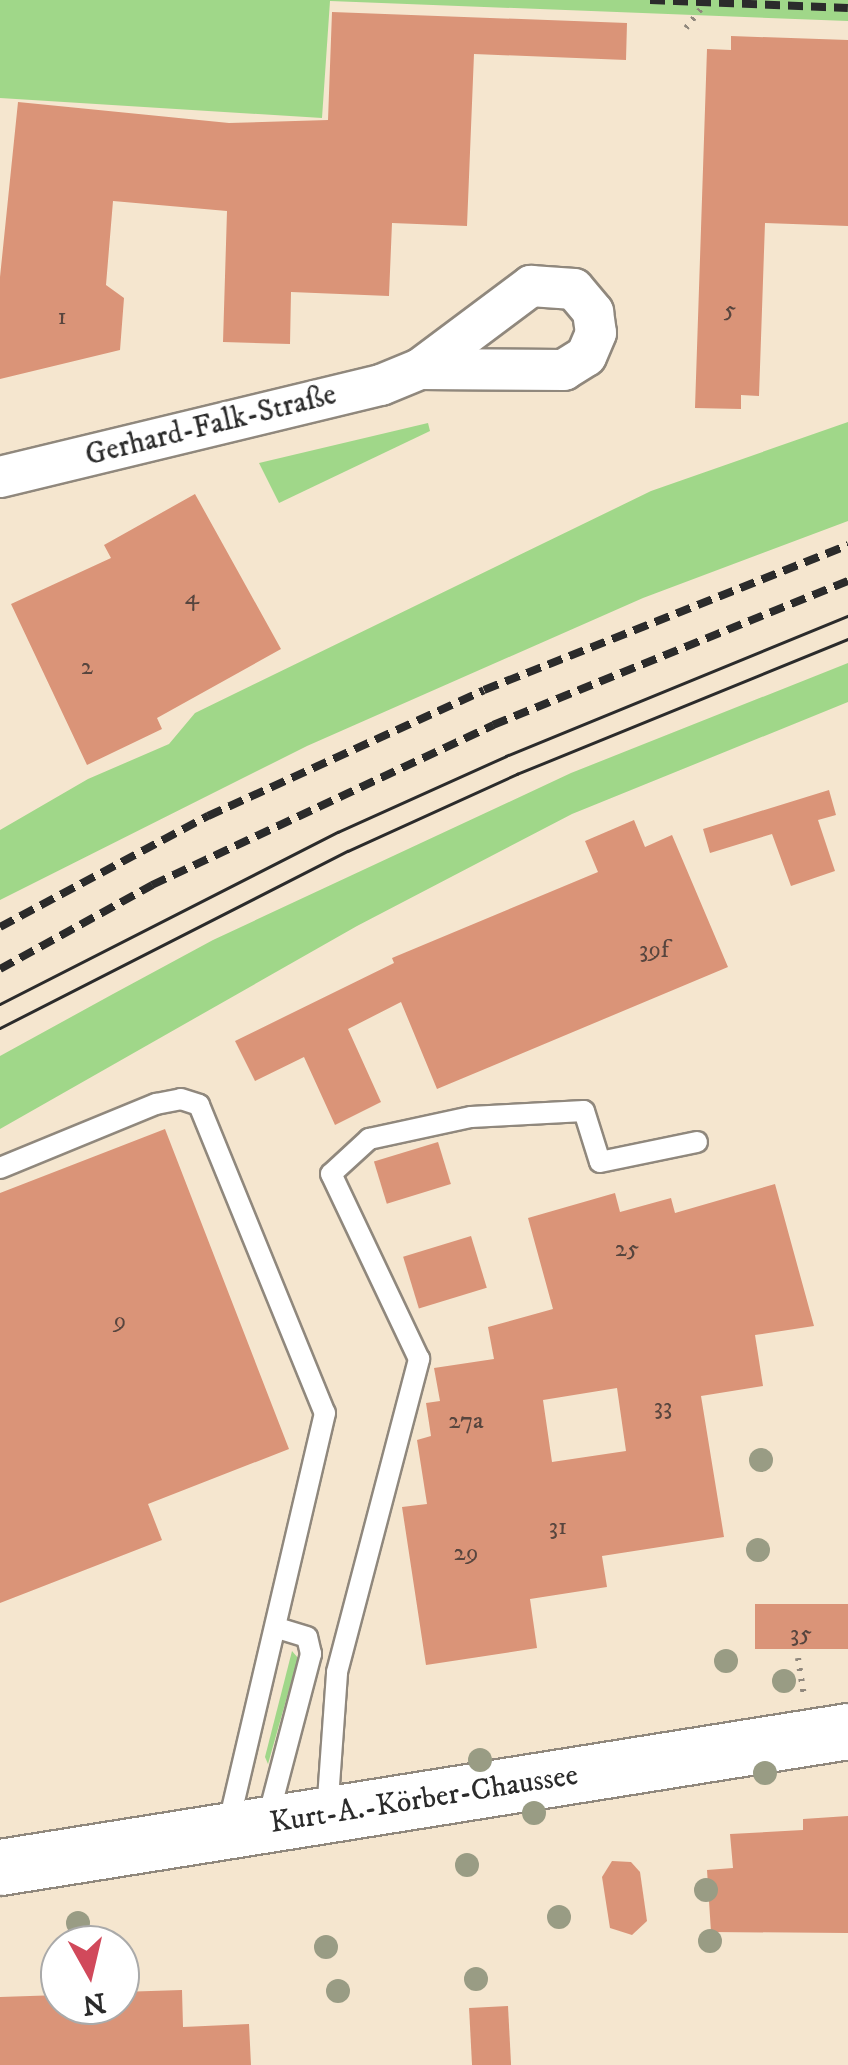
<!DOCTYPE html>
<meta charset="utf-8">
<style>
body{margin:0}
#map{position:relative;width:848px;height:2065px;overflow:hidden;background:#f5e6cf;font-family:"IM FELL DW Pica",serif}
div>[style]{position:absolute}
.green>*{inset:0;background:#a0d789}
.building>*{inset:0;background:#da9478;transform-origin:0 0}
.path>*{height:6px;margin-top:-3px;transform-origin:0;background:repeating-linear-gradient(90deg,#90887d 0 2.5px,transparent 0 10.5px)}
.roads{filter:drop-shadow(2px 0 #90887d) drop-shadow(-2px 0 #90887d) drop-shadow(0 2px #90887d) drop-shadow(0 -2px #90887d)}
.lane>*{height:20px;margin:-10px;padding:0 10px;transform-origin:10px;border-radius:10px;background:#fff}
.street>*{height:40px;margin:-20px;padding:0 20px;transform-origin:20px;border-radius:20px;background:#fff}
.secondary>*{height:55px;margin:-27.5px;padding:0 27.5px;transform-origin:27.5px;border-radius:27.5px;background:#fff}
.tram>*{height:2.5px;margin:-1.25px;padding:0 1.25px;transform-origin:1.25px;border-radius:1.25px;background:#2b2b2b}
.rail>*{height:8px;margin-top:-4px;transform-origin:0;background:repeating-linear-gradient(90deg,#2b2b2b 0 15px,transparent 0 23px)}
.trees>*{width:24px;height:24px;margin:-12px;border-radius:50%;background:#999c84}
span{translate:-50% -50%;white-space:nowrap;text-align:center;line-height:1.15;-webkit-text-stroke:8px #fff;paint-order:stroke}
.number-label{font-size:25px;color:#57453e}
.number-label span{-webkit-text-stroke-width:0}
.street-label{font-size:30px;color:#2b2b2b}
.north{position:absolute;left:40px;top:1925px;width:100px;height:100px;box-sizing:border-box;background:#fff;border:2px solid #aaa;border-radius:50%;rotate:172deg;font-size:28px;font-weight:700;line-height:40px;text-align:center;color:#2b2b2b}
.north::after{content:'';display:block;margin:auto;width:35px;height:45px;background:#d1495b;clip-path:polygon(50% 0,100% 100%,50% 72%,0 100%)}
</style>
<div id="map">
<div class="green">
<div style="clip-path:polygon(0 0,848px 0,848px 21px,330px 1px,322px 118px,0 98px)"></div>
<div style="clip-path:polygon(848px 422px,848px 521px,643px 598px,307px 746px,0 900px,0 830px,88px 779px,169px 744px,195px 713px,651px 491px)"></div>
<div style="clip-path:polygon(428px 423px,430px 431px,279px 503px,259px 463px)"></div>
<div style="clip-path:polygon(848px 663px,848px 702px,572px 814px,357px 926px,0 1129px,0 1056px,113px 994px,213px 940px,571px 773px)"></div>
<div style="clip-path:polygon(292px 1651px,298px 1658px,268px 1764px,265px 1757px)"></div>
</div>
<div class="building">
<div style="clip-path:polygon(332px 12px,627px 23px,626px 60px,474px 54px,467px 226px,392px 223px,389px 296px,291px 292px,290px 344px,223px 342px,227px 211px,113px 201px,106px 285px,124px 298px,120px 350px,0 379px,0 277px,18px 102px,229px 123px,328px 120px)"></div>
<div style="clip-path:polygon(731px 36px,848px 40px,848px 226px,765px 223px,759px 396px,741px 395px,741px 409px,695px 408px,707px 49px,731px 50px)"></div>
<div style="clip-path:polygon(195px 494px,281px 649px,157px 718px,162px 729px,87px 765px,11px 604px,111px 558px,104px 545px)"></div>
<div style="clip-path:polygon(829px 790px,836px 815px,818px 820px,835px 871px,791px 886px,772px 834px,710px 853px,703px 829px)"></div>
<div style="clip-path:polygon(634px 820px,645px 847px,672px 835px,728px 967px,437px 1089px,401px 1002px,348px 1029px,381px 1102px,335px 1125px,304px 1057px,255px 1081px,235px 1041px,394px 963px,392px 958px,598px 872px,585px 841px)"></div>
<div style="clip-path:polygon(165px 1129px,289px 1449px,148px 1504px,162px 1540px,0 1603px,0 1193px)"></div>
<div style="left:438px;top:1142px;width:44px;height:67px;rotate:73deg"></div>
<div style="clip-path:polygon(evenodd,775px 1184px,814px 1326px,755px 1335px,763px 1386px,701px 1396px,724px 1537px,602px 1556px,607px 1587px,530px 1599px,537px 1648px,426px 1665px,402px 1507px,427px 1504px,417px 1440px,431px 1436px,426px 1403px,440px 1401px,434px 1368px,494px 1359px,488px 1327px,553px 1309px,528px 1218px,615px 1193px,620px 1212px,671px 1198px,675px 1213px,775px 1184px,617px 1388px,626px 1451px,552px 1462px,543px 1400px,617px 1388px)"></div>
<div style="left:471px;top:1236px;width:54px;height:71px;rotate:73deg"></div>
<div style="left:848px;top:1604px;width:45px;height:93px;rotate:90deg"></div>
<div style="clip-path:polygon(848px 1816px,848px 1933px,711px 1932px,707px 1870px,733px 1868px,730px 1834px,803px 1830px,803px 1819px)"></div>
<div style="clip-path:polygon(612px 1861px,631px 1862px,640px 1872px,647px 1921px,632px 1935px,610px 1928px,602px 1877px)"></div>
<div style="clip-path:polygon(182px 1990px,183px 2027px,249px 2024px,251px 2065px,0 2065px,0 1997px,60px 1995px,60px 2005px,120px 2005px,120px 1992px)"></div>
<div style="left:508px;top:2006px;width:59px;height:39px;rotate:87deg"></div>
</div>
<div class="path">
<div style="left:686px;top:28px;width:36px;rotate:-52deg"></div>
<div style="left:798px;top:1658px;width:38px;rotate:81deg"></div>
</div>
<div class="roads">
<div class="lane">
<div style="left:0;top:1168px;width:169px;rotate:-22.3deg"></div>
<div style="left:156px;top:1104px;width:25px;rotate:-11deg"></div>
<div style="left:181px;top:1099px;width:19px;rotate:18deg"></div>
<div style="left:199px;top:1105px;width:333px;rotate:67.8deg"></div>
<div style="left:325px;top:1413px;width:424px;rotate:103.2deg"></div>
<div style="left:327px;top:1813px;width:141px;rotate:-85.9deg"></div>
<div style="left:337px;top:1672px;width:324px;rotate:-75.3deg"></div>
<div style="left:419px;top:1359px;width:205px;rotate:-115.4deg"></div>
<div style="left:331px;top:1174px;width:52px;rotate:-42.6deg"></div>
<div style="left:369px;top:1139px;width:104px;rotate:-12.2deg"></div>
<div style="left:471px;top:1117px;width:113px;rotate:-3deg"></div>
<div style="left:584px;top:1111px;width:53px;rotate:72.6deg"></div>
<div style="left:600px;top:1162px;width:99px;rotate:-11.7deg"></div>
<div style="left:268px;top:1818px;width:170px;rotate:-75.3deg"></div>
<div style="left:311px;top:1654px;width:17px;rotate:-103deg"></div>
<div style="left:307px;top:1637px;width:30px;rotate:-163deg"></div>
</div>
<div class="street">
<div style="left:0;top:477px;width:392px;rotate:-13.6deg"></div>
<div style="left:381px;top:385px;width:42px;rotate:-22.3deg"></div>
<div style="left:420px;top:369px;width:139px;rotate:-36.8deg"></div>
<div style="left:531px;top:286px;width:43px;rotate:4deg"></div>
<div style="left:574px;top:289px;width:30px;rotate:50deg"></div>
<div style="left:593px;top:312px;width:21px;rotate:82deg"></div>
<div style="left:596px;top:333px;width:25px;rotate:113deg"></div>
<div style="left:586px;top:356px;width:26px;rotate:148deg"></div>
<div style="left:564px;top:370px;width:144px;rotate:-179.6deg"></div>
</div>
<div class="secondary">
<div style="left:0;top:1867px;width:859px;rotate:-9.11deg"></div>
</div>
</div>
<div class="tram">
<div style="left:0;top:1004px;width:379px;rotate:-27deg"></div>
<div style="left:338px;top:832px;width:184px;rotate:-24.3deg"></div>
<div style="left:506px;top:756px;width:370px;rotate:-22.3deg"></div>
<div style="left:0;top:1028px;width:390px;rotate:-27deg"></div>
<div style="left:348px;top:851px;width:186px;rotate:-24.5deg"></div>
<div style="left:517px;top:774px;width:357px;rotate:-22.2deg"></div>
</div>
<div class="rail">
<div style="left:650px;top:0;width:198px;rotate:2.3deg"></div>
<div style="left:0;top:927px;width:236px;rotate:-28.1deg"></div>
<div style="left:208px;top:816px;width:303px;rotate:-24.5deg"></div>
<div style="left:484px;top:690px;width:392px;rotate:-21.7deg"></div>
<div style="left:0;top:969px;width:174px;rotate:-28.9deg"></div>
<div style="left:152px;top:885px;width:377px;rotate:-25.1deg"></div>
<div style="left:493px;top:725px;width:383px;rotate:-22.1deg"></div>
</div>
<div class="trees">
<div style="left:761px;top:1460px"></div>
<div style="left:758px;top:1550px"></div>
<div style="left:726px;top:1661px"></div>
<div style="left:784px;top:1681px"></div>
<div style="left:480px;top:1760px"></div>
<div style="left:765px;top:1773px"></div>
<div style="left:534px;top:1813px"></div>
<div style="left:467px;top:1865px"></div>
<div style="left:706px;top:1890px"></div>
<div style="left:559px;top:1917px"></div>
<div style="left:78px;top:1923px"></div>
<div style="left:710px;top:1941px"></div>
<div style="left:326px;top:1947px"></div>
<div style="left:476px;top:1979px"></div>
<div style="left:338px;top:1991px"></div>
</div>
<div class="number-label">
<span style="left:730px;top:310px">5</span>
<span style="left:62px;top:317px">1</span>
<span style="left:192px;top:597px">4</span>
<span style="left:87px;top:667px">2</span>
<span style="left:654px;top:950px">39f</span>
<span style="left:627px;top:1249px">25</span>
<span style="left:120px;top:1321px">9</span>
<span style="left:663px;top:1407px">33</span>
<span style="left:466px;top:1421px">27a</span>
<span style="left:558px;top:1527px">31</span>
<span style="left:466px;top:1553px">29</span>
<span style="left:801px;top:1634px">35</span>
</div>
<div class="street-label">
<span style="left:211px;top:426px;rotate:-14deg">Gerhard-Falk-Straße</span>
<span style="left:424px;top:1800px;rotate:-9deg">Kurt-A.-Körber-Chaussee</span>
</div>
<div class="north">N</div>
</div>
